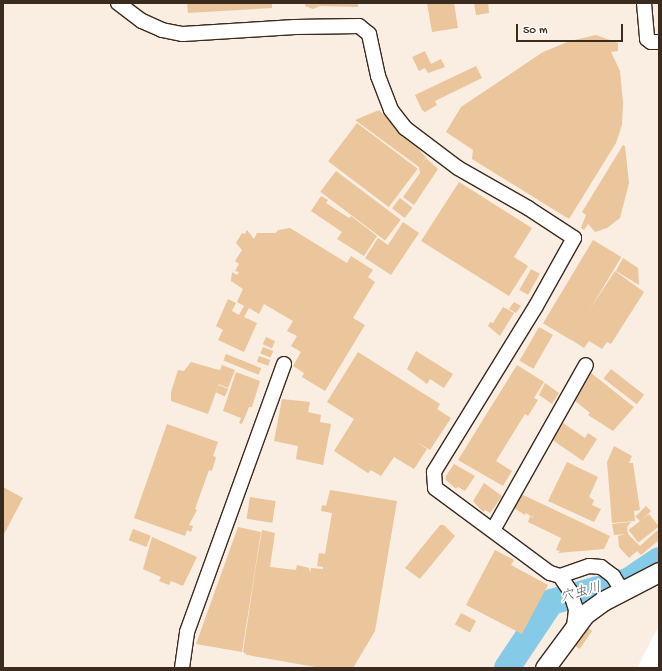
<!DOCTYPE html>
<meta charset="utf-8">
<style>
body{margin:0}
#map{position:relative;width:662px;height:671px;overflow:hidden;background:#fff;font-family:"Gochi Hand","Klee One",sans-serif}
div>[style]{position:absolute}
.built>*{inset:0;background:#f9eee1}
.river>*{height:26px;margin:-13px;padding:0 13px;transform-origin:13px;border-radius:13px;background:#85cae7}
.building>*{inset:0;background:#ebc59b;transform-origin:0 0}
.roads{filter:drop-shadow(1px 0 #3b2a1e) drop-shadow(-1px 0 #3b2a1e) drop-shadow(0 1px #3b2a1e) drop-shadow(0 -1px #3b2a1e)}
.street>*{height:14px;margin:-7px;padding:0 7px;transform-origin:7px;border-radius:7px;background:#fff}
.secondary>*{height:19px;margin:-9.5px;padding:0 9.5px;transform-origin:9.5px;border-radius:9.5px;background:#fff}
span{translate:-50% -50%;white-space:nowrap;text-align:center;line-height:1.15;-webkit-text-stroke:3.5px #fff;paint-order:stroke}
.water-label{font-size:14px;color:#515a5a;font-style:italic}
.frame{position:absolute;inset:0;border:4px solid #3b2a1e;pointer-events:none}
.scale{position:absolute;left:516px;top:24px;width:107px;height:18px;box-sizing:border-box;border:2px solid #3b2a1e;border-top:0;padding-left:5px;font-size:12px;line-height:14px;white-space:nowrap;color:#3b2a1e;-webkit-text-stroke:3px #fff;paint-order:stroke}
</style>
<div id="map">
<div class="built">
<div style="clip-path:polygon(3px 3px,659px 3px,659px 557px,650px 564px,659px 588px,659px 625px,637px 668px,3px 668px)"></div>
</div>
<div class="river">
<div style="left:507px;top:668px;width:79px;rotate:-56.3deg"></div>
<div style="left:551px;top:602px;width:80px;rotate:-15.3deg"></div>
<div style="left:628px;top:581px;width:37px;rotate:-34deg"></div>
</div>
<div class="building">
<div style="clip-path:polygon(187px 3px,272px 3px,272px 8px,188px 13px)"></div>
<div style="clip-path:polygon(305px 3px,358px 3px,358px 7px,320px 6px,313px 9px,305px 6px)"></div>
<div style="clip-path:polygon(427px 3px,454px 3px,458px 28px,432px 32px)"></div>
<div style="clip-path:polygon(474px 3px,488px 3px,489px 13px,476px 15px)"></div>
<div style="clip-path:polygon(596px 35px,618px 43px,618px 51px,611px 52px,620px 71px,623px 103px,622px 125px,616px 143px,569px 219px,472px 159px,473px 150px,446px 132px,461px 107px,543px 52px,570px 41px)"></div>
<div style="clip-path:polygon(425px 51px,431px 64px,441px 59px,445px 67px,428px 73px,425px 68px,419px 71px,412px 57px)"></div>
<div style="clip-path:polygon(476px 66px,482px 78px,435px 101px,437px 105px,425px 112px,422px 110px,415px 95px)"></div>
<div style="clip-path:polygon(379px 110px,426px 157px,420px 166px,426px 158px,438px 169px,414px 205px,403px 197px,420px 173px,419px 167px,355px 120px)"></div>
<div style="left:357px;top:123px;width:76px;height:48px;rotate:37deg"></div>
<div style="clip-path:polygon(623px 145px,625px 146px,629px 183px,620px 218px,607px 228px,595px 232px,588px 224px,584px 230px,581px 228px,586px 215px,582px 212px)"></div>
<div style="left:336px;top:171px;width:81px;height:26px;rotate:37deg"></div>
<div style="clip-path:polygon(459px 182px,532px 228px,514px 257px,528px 266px,509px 296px,421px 241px)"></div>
<div style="clip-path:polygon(321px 196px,328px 200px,326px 203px,349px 218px,351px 216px,377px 236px,364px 256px,337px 239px,342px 232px,311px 211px)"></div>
<div style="left:400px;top:198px;width:16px;height:13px;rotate:38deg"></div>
<div style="clip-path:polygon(403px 222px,419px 233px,391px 275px,365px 258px,378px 238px,388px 245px)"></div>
<div style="clip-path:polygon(290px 228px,347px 263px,351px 256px,373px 270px,368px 277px,375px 282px,353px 318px,365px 325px,325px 391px,302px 377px,304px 373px,293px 366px,301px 352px,291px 346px,297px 336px,287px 331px,293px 321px,264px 304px,259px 314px,249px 308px,244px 317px,257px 323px,244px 352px,218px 340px,223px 330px,216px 326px,228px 299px,236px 303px,232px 311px,239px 315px,244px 306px,237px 302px,243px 289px,231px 281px,232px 272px,237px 275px,239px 272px,235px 271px,239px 264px,235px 261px,242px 250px,236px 243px,242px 233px,245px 234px,247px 230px,254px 239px,257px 233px,276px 233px,278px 230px)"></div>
<div style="left:593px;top:240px;width:33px;height:97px;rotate:31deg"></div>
<div style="clip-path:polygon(623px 258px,638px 268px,639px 285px,616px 271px)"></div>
<div style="left:531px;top:269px;width:10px;height:24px;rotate:29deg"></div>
<div style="clip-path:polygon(615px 271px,644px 292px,611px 344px,607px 342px,602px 349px,589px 341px,584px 348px,570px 339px)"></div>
<div style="clip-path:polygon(514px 302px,521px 306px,516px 313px,509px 309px)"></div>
<div style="clip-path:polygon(503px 307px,514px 313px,500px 336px,488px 326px,490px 322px,493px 323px)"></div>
<div style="left:539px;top:327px;width:16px;height:39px;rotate:30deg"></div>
<div style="left:266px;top:337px;width:10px;height:8px;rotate:24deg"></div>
<div style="left:263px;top:347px;width:11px;height:7px;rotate:22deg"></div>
<div style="clip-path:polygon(416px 351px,453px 374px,444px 388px,430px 379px,427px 384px,407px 369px)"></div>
<div style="clip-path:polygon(358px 352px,440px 404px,437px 409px,451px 418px,430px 450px,415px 441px,427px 449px,414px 469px,394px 457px,381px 476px,371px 470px,368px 473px,334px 451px,354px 419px,327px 402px)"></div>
<div style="left:226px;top:354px;width:38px;height:7px;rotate:22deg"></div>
<div style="left:259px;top:356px;width:12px;height:6px;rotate:20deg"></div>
<div style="clip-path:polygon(191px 362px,215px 369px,220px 370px,222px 365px,235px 370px,228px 388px,219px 384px,208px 414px,171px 401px,171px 392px,178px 370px,184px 371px)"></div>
<div style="clip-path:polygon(517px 365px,544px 382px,534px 398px,538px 400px,528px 416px,525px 414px,496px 461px,512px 471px,503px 486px,458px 460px)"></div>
<div style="left:611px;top:369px;width:42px;height:12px;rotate:38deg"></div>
<div style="clip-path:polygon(236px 372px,260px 381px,252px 407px,249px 407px,242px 424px,239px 423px,241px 418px,223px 411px)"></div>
<div style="clip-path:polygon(591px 373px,634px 407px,613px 431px,588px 415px,590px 413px,574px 400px)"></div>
<div style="clip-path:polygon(545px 383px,559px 393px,552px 404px,539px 395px)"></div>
<div style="left:219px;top:385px;width:10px;height:8px;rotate:24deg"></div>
<div style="clip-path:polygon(282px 399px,310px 402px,308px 412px,321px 415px,320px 422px,331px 424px,323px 465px,296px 459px,298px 446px,274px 441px)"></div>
<div style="clip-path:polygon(563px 423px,585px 438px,588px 433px,597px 439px,583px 461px,551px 439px)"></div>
<div style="clip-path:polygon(167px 424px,218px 442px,213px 456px,216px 457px,212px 471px,209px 470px,195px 509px,197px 510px,189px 525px,193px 526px,191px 532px,187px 530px,185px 536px,134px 518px)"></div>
<div style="clip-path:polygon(614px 446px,632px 456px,629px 463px,633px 463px,640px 510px,634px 511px,635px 521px,612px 523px,607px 462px)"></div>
<div style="clip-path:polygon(567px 462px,598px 477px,589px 497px,594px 500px,592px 505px,601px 509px,594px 522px,548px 501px)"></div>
<div style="clip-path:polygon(454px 464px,475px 476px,465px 491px,458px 487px,456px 489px,446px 480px,446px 476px)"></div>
<div style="clip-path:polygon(484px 483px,502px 496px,490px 513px,485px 510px,483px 512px,473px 501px)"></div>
<div style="clip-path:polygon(3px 487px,23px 498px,3px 536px)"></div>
<div style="clip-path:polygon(330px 490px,397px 501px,375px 631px,353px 668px,321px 668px,247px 655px,243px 652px,256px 565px,264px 566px,256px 565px,262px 530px,275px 533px,270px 567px,296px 570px,297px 565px,309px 568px,310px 573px,311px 568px,323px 569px,323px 567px,317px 566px,319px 553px,325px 554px,332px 513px,321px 511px,322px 505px,326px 506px)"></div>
<div style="clip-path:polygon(521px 494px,610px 536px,604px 549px,558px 553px,560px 551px,556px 550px,561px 538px,528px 522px,530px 516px,532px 518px,535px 512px,532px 517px,526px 513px,525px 515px,514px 508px)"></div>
<div style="left:250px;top:497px;width:26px;height:22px;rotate:9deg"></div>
<div style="left:646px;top:506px;width:7px;height:15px;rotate:45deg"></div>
<div style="left:649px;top:514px;width:16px;height:26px;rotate:52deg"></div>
<div style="clip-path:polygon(631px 522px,627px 527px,628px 534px,640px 546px,659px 529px,659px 540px,641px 555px,637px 551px,629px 558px,619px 547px,618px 536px,626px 534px,614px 535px,612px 524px)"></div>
<div style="clip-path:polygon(440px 525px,444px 525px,455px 536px,420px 579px,405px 568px)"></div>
<div style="clip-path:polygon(238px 527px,261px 532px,242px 652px,196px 644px)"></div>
<div style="left:133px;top:529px;width:19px;height:12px;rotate:21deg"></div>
<div style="clip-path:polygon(152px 537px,197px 557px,183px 586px,171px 581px,169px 585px,159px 581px,161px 577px,143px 569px)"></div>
<div style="clip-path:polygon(495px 550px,514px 560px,511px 565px,548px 585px,522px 634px,466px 605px)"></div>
<div style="left:461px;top:613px;width:17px;height:13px;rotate:28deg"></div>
<div style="left:573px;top:618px;width:23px;height:22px;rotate:34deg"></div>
</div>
<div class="roads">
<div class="street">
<div style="left:118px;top:3px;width:30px;rotate:37deg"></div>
<div style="left:142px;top:21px;width:22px;rotate:24deg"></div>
<div style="left:162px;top:30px;width:21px;rotate:11deg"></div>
<div style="left:183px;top:34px;width:112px;rotate:-3.6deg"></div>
<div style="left:295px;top:27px;width:64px;rotate:-0.9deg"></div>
<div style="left:359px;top:26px;width:13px;rotate:39deg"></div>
<div style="left:369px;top:34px;width:43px;rotate:77.9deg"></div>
<div style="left:378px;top:76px;width:36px;rotate:69deg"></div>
<div style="left:391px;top:110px;width:23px;rotate:52deg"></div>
<div style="left:405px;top:128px;width:66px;rotate:37deg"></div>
<div style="left:458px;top:168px;width:81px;rotate:29.7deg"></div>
<div style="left:528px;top:208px;width:55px;rotate:33.1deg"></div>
<div style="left:574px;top:238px;width:78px;rotate:119.2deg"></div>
<div style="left:536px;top:306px;width:195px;rotate:121.6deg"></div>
<div style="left:434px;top:472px;width:16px;rotate:86deg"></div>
<div style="left:435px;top:488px;width:143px;rotate:36.5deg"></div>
<div style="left:550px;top:573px;width:10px;rotate:17deg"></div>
<div style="left:560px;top:576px;width:31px;rotate:-19deg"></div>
<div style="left:589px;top:566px;width:12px;rotate:5deg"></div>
<div style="left:601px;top:567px;width:15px;rotate:37deg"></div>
<div style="left:613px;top:576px;width:19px;rotate:58deg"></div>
<div style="left:644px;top:3px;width:36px;rotate:85deg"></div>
<div style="left:647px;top:39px;width:5px;rotate:37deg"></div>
<div style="left:651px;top:42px;width:8px"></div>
<div style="left:493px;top:530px;width:189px;rotate:-60.6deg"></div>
<div style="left:560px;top:576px;width:18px;rotate:56deg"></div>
<div style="left:570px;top:591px;width:20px;rotate:72deg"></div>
<div style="left:576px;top:610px;width:17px;rotate:97deg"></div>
<div style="left:182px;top:668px;width:36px;rotate:-82deg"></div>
<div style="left:187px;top:632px;width:285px;rotate:-70.1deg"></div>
</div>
<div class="secondary">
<div style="left:545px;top:668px;width:67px;rotate:-53.5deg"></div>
<div style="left:585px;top:614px;width:22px;rotate:-36deg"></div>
<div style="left:603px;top:601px;width:63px;rotate:-27.4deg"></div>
</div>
</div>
<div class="water-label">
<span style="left:581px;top:594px;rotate:-15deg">穴虫川</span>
</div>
<div class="frame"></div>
<div class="scale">50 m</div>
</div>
